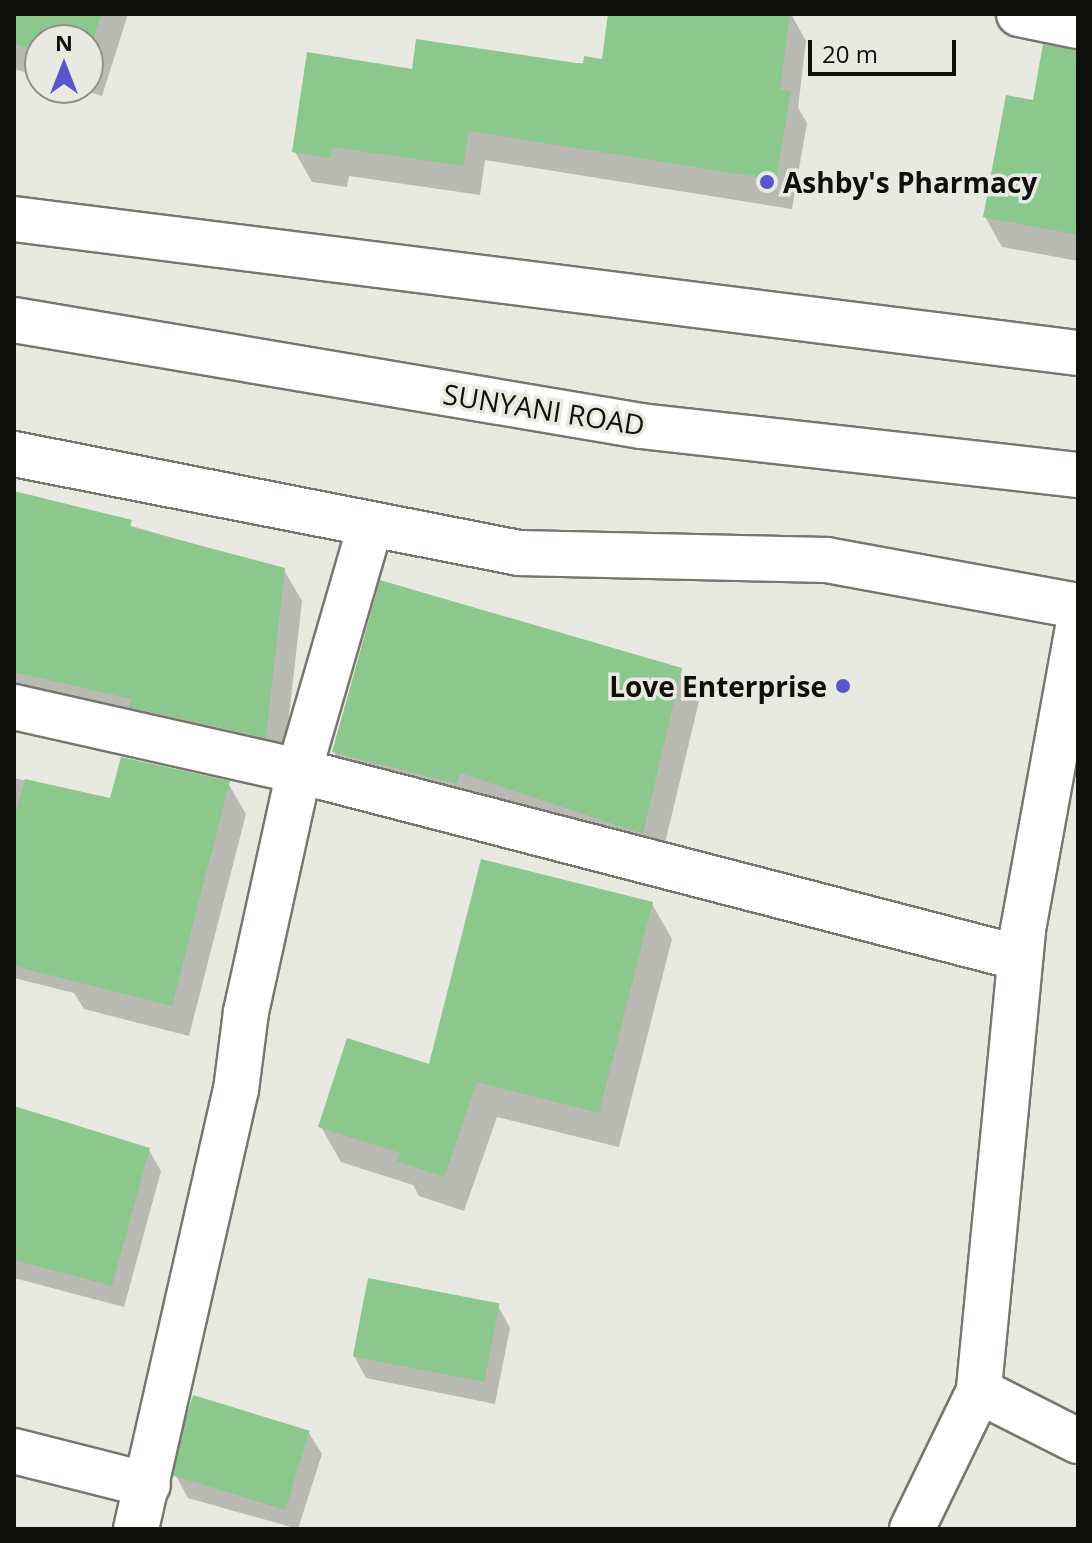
<!DOCTYPE html>
<style>
body{margin:0}
#map{position:relative;width:1092px;height:1543px;overflow:hidden;background:#e8e9e0;font-family:"Open Sans",sans-serif}
div>[style]{position:absolute}
.shadow>*{inset:0;background:#0003}
.building>*{inset:0;background:#8cc88d;transform-origin:0 0}
.roads{filter:drop-shadow(2px 0 #76776f) drop-shadow(-2px 0 #76776f) drop-shadow(0 2px #76776f) drop-shadow(0 -2px #76776f)}
.minor>*{height:44px;margin:-22px;padding:0 22px;transform-origin:22px;border-radius:22px;background:#fff}
.major>*{height:44px;margin:-22px;padding:0 22px;transform-origin:22px;border-radius:22px;background:#fff}
.dots>*{width:22px;height:22px;translate:-50% -50%;box-sizing:border-box;border:4px solid #e8e9e0;border-radius:50%}
span{translate:-50% -50%;white-space:nowrap;text-align:center;line-height:1.15;-webkit-text-stroke:7px #e8e9e0;paint-order:stroke}
.poi-label{font-size:28px;color:#0f0f0c;font-weight:700}
.left{translate:0 -50%;text-align:left}
.right{translate:-100% -50%;text-align:right}
.street-label{font-size:28px;color:#0f0f0c}
.frame{position:absolute;inset:0;border:16px solid #0f0f0c;pointer-events:none}
.north{position:absolute;left:24px;top:24px;width:80px;height:80px;box-sizing:border-box;background:#e8e9e0;border:2px solid #91928b;border-radius:50%;rotate:0deg;font-size:22px;font-weight:700;line-height:32px;text-align:center;color:#0f0f0c}
.north::after{content:'';display:block;margin:auto;width:28px;height:36px;background:#5955cd;clip-path:polygon(50% 0,100% 100%,50% 72%,0 100%)}
.scale{position:absolute;left:808px;top:40px;width:148px;height:36px;box-sizing:border-box;border:4px solid #0f0f0c;border-top:0;padding-left:10px;font-size:24px;line-height:28px;white-space:nowrap;color:#0f0f0c;-webkit-text-stroke:6px #e8e9e0;paint-order:stroke}
</style>
<div id="map">
<div class="shadow">
<div style="clip-path:polygon(14px 14px,128px 14px,102px 96px,77px 88px,88px 88px,88px 40px,40px 40px,40px 77px,14px 69px)"></div>
<div style="clip-path:polygon(610px 14px,791px 14px,806px 41px,798px 108px,807px 123px,792px 209px,485px 160px,480px 195px,349px 176px,347px 187px,312px 182px,295px 152px,413px 71px,604px 62px)"></div>
<div style="clip-path:polygon(1078px 51px,1078px 261px,1002px 247px,985px 217px,1034px 103px)"></div>
<div style="clip-path:polygon(14px 492px,284px 570px,302px 601px,283px 768px,14px 697px)"></div>
<div style="clip-path:polygon(681px 670px,699px 701px,660px 864px,352px 782px,334px 752px)"></div>
<div style="clip-path:polygon(14px 778px,112px 801px,228px 783px,246px 814px,189px 1036px,84px 1009px,74px 993px,14px 978px)"></div>
<div style="clip-path:polygon(652px 904px,672px 939px,619px 1147px,497px 1117px,464px 1211px,419px 1196px,413px 1185px,341px 1162px,321px 1127px,430px 1067px)"></div>
<div style="clip-path:polygon(14px 1117px,149px 1150px,161px 1171px,124px 1307px,14px 1278px)"></div>
<div style="clip-path:polygon(498px 1306px,510px 1328px,495px 1404px,366px 1378px,354px 1356px)"></div>
<div style="clip-path:polygon(309px 1433px,322px 1454px,298px 1529px,188px 1498px,176px 1476px)"></div>
</div>
<div class="building">
<div style="clip-path:polygon(14px 14px,101px 14px,88px 57px,88px 40px,40px 40px,40px 52px,14px 44px)"></div>
<div style="clip-path:polygon(608px 14px,790px 14px,780px 89px,791px 91px,776px 180px,469px 131px,463px 166px,332px 147px,331px 158px,292px 152px,307px 52px,412px 69px,416px 39px,583px 64px,584px 56px,602px 59px)"></div>
<div style="clip-path:polygon(1043px 44px,1078px 50px,1078px 235px,983px 217px,1006px 95px,1033px 100px)"></div>
<div style="clip-path:polygon(14px 491px,132px 520px,130px 527px,285px 568px,266px 738px,129px 707px,131px 699px,14px 672px)"></div>
<div style="clip-path:polygon(380px 580px,682px 668px,643px 834px,460px 773px,457px 784px,332px 752px)"></div>
<div style="clip-path:polygon(121px 757px,230px 781px,172px 1006px,14px 966px,14px 820px,25px 779px,110px 798px)"></div>
<div style="clip-path:polygon(481px 859px,653px 902px,599px 1113px,477px 1082px,444px 1177px,397px 1161px,400px 1153px,318px 1127px,347px 1038px,429px 1064px)"></div>
<div style="clip-path:polygon(14px 1106px,150px 1148px,112px 1286px,14px 1260px)"></div>
<div style="left:368px;top:1278px;width:134px;height:80px;rotate:11deg"></div>
<div style="left:193px;top:1395px;width:122px;height:83px;rotate:17deg"></div>
</div>
<div class="roads">
<div class="minor">
<div style="left:1019px;top:14px;width:60px;rotate:11.5deg"></div>
<div style="left:14px;top:454px;width:515px;rotate:11.09deg"></div>
<div style="left:519px;top:553px;width:308px;rotate:1.3deg"></div>
<div style="left:827px;top:560px;width:255px;rotate:10.4deg"></div>
<div style="left:1078px;top:627px;width:309px;rotate:100.3deg"></div>
<div style="left:1023px;top:931px;width:462px;rotate:95.5deg"></div>
<div style="left:979px;top:1391px;width:111px;rotate:26.8deg"></div>
<div style="left:14px;top:707px;width:292px;rotate:12.7deg"></div>
<div style="left:299px;top:771px;width:745px;rotate:14.54deg"></div>
<div style="left:14px;top:1451px;width:138px;rotate:14.2deg"></div>
<div style="left:136px;top:1529px;width:450px;rotate:-77.2deg"></div>
<div style="left:236px;top:1090px;width:79px;rotate:-82.7deg"></div>
<div style="left:246px;top:1012px;width:247px;rotate:-77.6deg"></div>
<div style="left:299px;top:771px;width:255px;rotate:-73.8deg"></div>
<div style="left:912px;top:1529px;width:153px;rotate:-64.1deg"></div>
</div>
<div class="major">
<div style="left:14px;top:219px;width:1072px;rotate:7.18deg"></div>
<div style="left:14px;top:320px;width:636px;rotate:9.6deg"></div>
<div style="left:641px;top:426px;width:440px;rotate:6.4deg"></div>
</div>
</div>
<div class="dots">
<div style="left:767px;top:182px;background:#5955cd"></div>
<div style="left:843px;top:686px;background:#5955cd"></div>
</div>
<div class="poi-label">
<span class="left" style="left:783px;top:182px">Ashby's Pharmacy</span>
<span class="right" style="left:827px;top:686px">Love Enterprise</span>
</div>
<div class="street-label">
<span style="left:544px;top:409px;rotate:9deg">SUNYANI ROAD</span>
</div>
<div class="frame"></div>
<div class="north">N</div>
<div class="scale">20 m</div>
</div>
